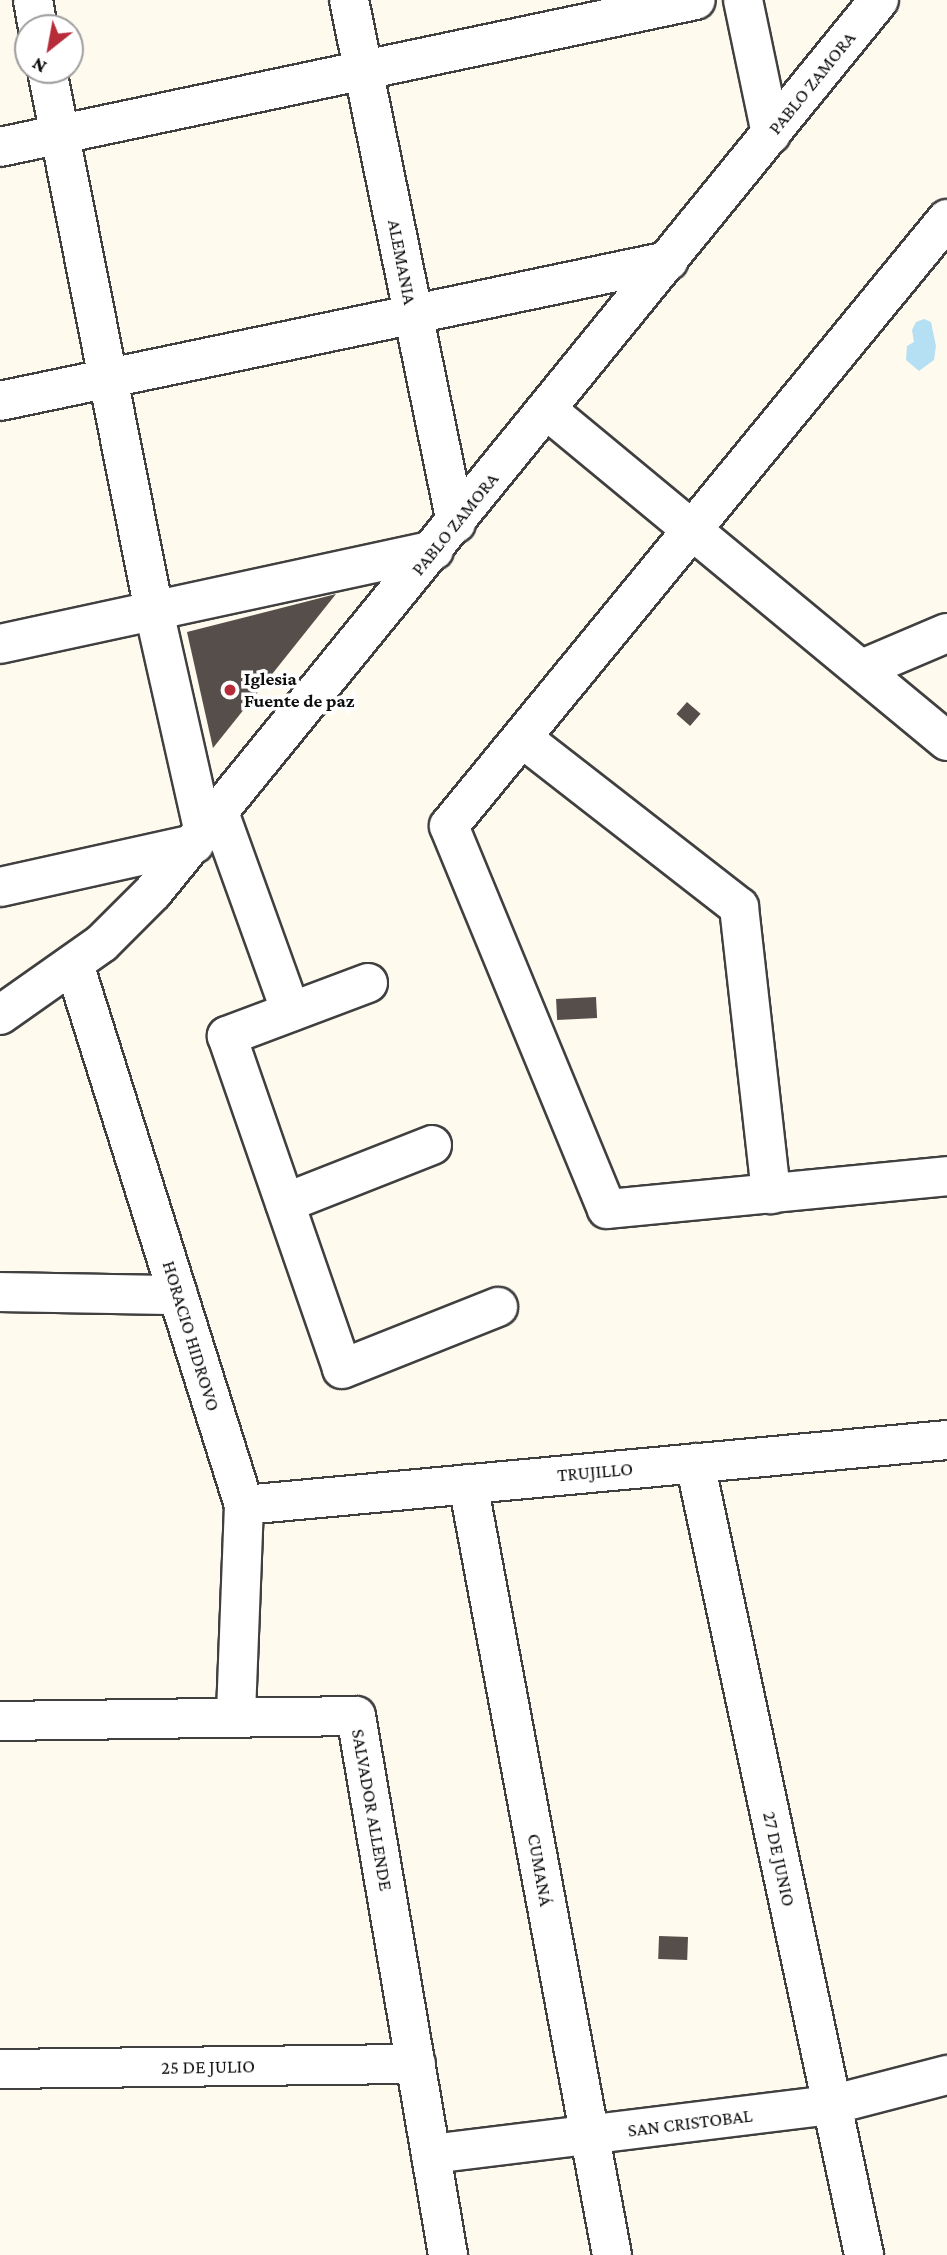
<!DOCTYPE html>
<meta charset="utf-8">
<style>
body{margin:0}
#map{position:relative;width:947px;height:2255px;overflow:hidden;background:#fefaee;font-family:"Crimson Pro",serif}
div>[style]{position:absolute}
.water>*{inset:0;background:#b5dff3}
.building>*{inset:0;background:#554e4a;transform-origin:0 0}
.roads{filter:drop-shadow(2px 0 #404040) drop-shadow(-2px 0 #404040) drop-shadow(0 2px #404040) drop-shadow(0 -2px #404040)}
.minor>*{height:38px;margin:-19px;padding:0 19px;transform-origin:19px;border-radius:19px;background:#fff}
.dots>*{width:19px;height:19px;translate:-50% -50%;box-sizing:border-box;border:4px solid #fff;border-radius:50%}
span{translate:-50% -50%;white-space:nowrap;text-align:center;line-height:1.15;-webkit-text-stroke:7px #fff;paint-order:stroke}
.street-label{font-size:19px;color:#0d0d0d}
.poi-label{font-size:19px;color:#0d0d0d;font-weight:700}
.left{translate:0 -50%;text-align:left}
.north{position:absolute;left:14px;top:14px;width:70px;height:70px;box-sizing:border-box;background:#fff;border:2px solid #9e9e9e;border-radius:50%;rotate:211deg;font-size:19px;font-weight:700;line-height:28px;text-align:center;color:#0d0d0d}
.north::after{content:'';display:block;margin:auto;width:24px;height:32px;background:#b62c39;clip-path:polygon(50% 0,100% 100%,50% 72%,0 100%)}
</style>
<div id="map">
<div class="water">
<div style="clip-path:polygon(924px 319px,931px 322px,936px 346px,934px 360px,919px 371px,906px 360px,907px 346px,914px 342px,912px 330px,916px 322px)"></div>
</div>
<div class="building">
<div style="clip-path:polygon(336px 594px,213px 748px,187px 632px)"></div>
<div style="left:687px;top:702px;width:18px;height:16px;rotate:41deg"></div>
<div style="left:596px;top:997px;width:21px;height:40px;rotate:87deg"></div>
<div style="left:688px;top:1937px;width:23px;height:29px;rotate:92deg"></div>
</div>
<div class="roads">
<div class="minor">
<div style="left:33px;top:0;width:28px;rotate:80deg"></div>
<div style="left:349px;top:0;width:534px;rotate:78.44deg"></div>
<div style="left:743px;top:0;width:137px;rotate:78.2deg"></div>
<div style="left:47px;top:70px;width:551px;rotate:78.81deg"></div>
<div style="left:154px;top:611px;width:228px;rotate:77.3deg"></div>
<div style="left:0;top:147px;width:711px;rotate:-11.93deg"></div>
<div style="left:947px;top:219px;width:785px;rotate:129.37deg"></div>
<div style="left:449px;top:826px;width:414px;rotate:67.6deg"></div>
<div style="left:607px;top:1209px;width:342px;rotate:-5.5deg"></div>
<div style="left:0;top:401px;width:683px;rotate:-11.84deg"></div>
<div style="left:547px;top:410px;width:519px;rotate:39.61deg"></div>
<div style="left:0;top:644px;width:444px;rotate:-12.2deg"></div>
<div style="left:862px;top:669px;width:92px;rotate:-23deg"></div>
<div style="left:522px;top:738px;width:275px;rotate:37.9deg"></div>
<div style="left:739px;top:907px;width:289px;rotate:83.6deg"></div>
<div style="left:220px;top:815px;width:209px;rotate:70.2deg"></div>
<div style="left:0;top:887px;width:199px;rotate:-12.5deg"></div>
<div style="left:74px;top:964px;width:567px;rotate:72.56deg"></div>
<div style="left:244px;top:1505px;width:213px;rotate:92.2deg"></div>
<div style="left:368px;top:983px;width:151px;rotate:159.4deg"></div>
<div style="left:227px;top:1036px;width:352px;rotate:70.9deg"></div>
<div style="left:342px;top:1369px;width:168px;rotate:-21.7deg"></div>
<div style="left:0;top:1015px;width:125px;rotate:-35.2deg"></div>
<div style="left:102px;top:943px;width:72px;rotate:-45deg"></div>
<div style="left:153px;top:892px;width:1150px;rotate:-50.86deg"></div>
<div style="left:285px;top:1203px;width:158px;rotate:-21.5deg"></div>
<div style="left:0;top:1292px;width:178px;rotate:1deg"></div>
<div style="left:695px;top:1463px;width:810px;rotate:77.95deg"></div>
<div style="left:468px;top:1484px;width:784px;rotate:79.42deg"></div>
<div style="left:244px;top:1505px;width:706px;rotate:-5.28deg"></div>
<div style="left:0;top:1721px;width:356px;rotate:-0.8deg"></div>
<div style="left:356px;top:1716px;width:547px;rotate:80.31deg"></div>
<div style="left:0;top:2069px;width:416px;rotate:-0.7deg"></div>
<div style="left:431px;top:2154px;width:403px;rotate:-7deg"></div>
<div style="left:831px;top:2105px;width:120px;rotate:-14.5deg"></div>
</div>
</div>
<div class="dots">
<div style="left:230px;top:690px;background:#b62c39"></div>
</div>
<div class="street-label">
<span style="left:812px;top:83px;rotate:-51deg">PABLO ZAMORA</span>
<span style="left:402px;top:262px;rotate:79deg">ALEMANIA</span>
<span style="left:455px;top:524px;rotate:-51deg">PABLO ZAMORA</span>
<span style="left:191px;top:1336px;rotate:73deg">HORACIO HIDROVO</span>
<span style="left:595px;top:1472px;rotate:-5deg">TRUJILLO</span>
<span style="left:372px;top:1810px;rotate:80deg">SALVADOR ALLENDE</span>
<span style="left:779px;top:1859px;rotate:78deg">27 DE JUNIO</span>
<span style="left:540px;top:1870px;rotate:80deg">CUMANÁ</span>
<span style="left:208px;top:2067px;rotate:-1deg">25 DE JULIO</span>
<span style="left:690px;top:2123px;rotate:-7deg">SAN CRISTOBAL</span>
</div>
<div class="poi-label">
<span class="left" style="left:244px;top:690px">Iglesia<br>Fuente de paz</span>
</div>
<div class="north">N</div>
</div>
